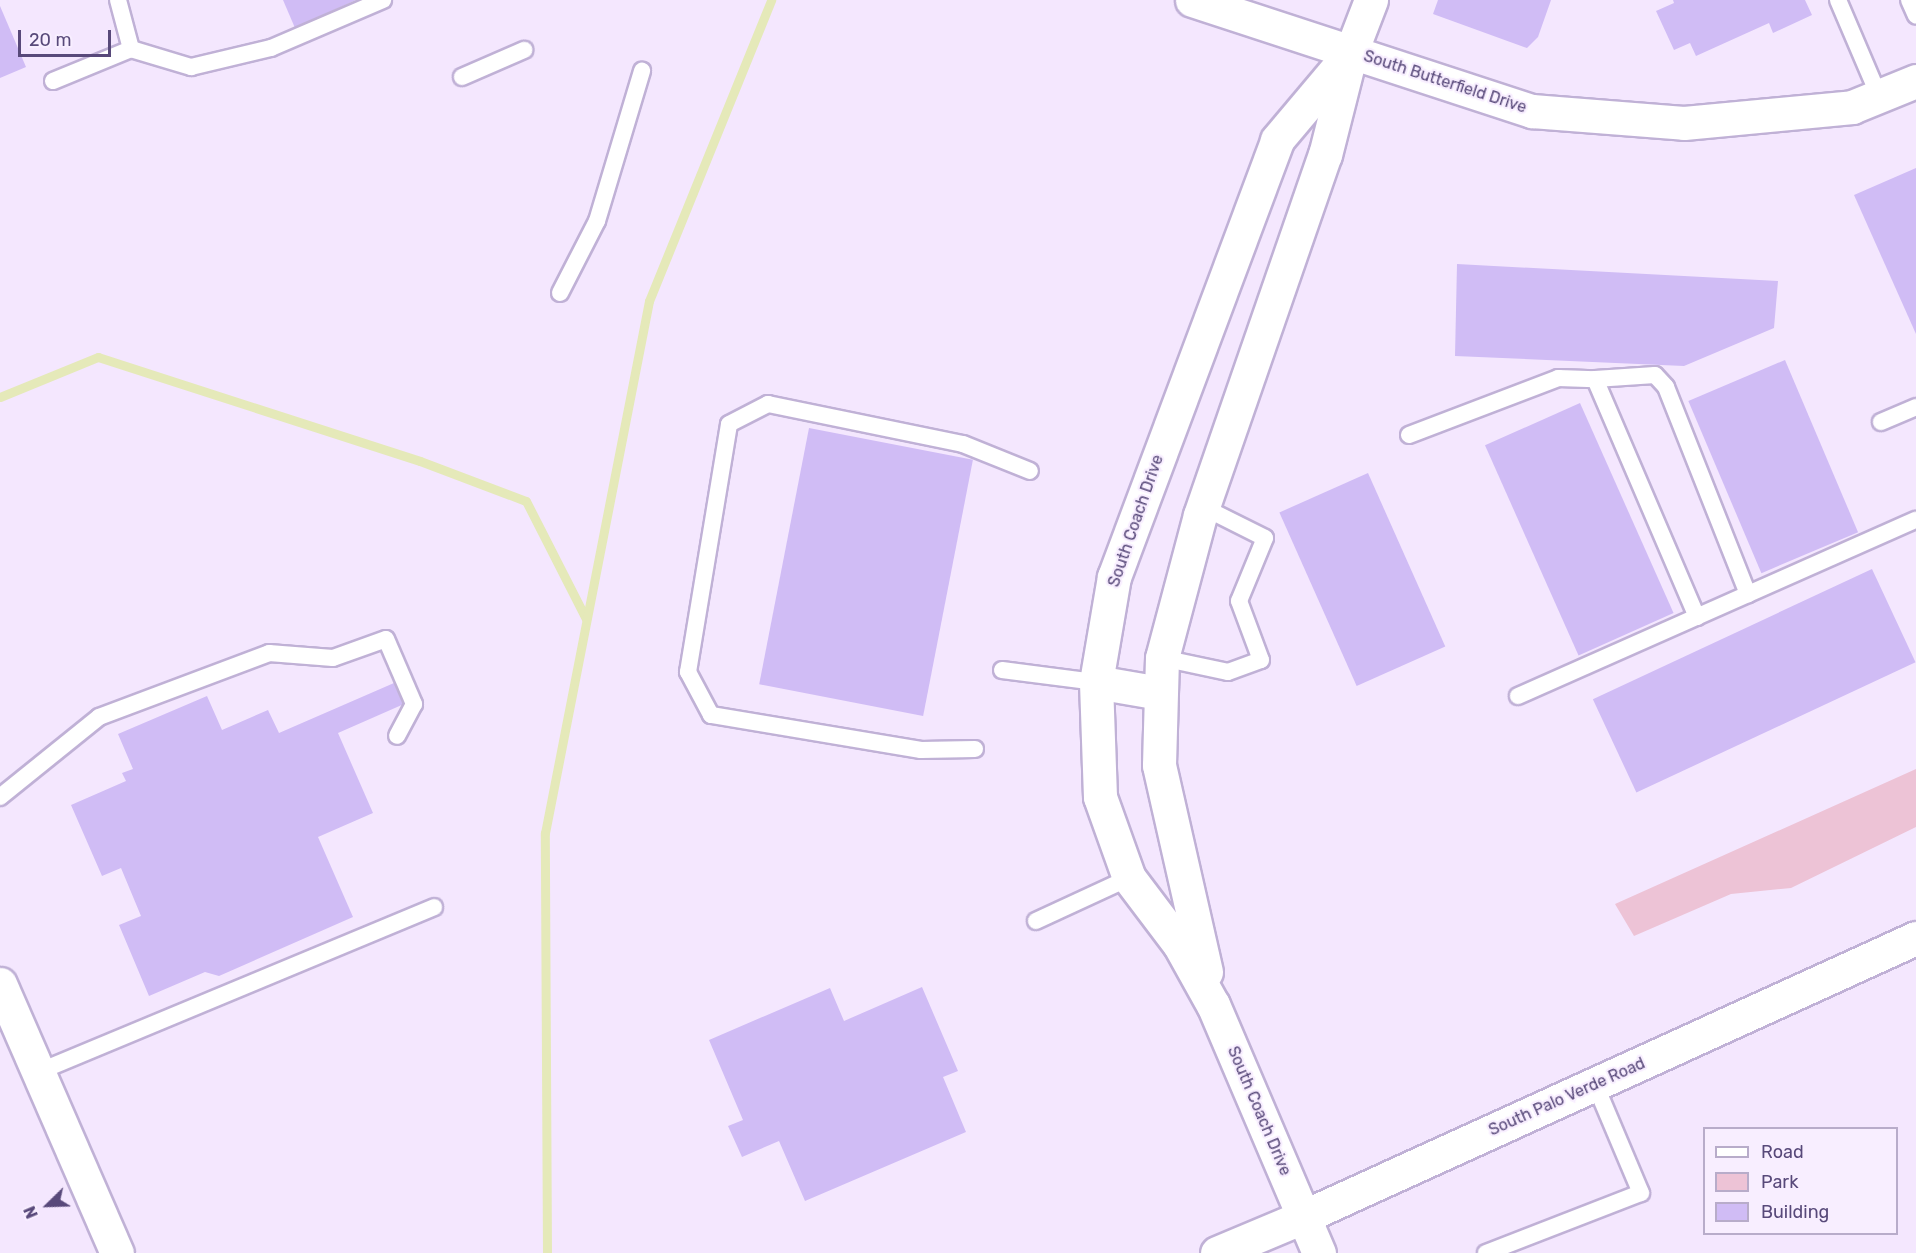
<!DOCTYPE html>
<style>
body{margin:0}
#map{position:relative;width:1916px;height:1253px;overflow:hidden;background:#f4e7fe;font-family:Rubik,sans-serif}
div>[style]{position:absolute}
.green>*{inset:0;background:#edc3d6}
.stream>*{height:9px;margin:-4.5px;padding:0 4.5px;transform-origin:4.5px;border-radius:4.5px;background:#e5e9b9}
.building>*{inset:0;background:#d0bcf5;transform-origin:0 0}
.roads{filter:drop-shadow(2px 0 #c0b1d6) drop-shadow(-2px 0 #c0b1d6) drop-shadow(0 2px #c0b1d6) drop-shadow(0 -2px #c0b1d6)}
.service>*{height:16px;margin:-8px;padding:0 8px;transform-origin:8px;border-radius:8px;background:#fff}
.minor>*{height:33px;margin:-16.5px;padding:0 16.5px;transform-origin:16.5px;border-radius:16.5px;background:#fff}
.secondary>*{height:33px;margin:-16.5px;padding:0 16.5px;transform-origin:16.5px;border-radius:16.5px;background:#fff}
span{translate:-50% -50%;white-space:nowrap;text-align:center;line-height:1.15;-webkit-text-stroke:4.5px #f8eeff;paint-order:stroke}
.street-label{font-size:16px;color:#58497a}
.legend{position:absolute;left:1703px;top:1127px;width:195px;height:108px;box-sizing:border-box;background:#f8eeff;border:2px solid #b8acca;margin:0;padding:8px 10px;list-style:none;font-size:18px;color:#58497a}
.legend li{display:flex;align-items:center;gap:12px;height:30px}
.legend b{width:30px;border:2px solid #b8acca}
.north{position:absolute;left:18px;top:1175px;width:60px;height:60px;-webkit-text-stroke:4px #f8eeff;paint-order:stroke;rotate:247deg;font-size:16px;font-weight:700;line-height:24px;text-align:center;color:#58497a}
.north::after{content:'';display:block;margin:auto;width:21px;height:27px;background:#58497a;clip-path:polygon(50% 0,100% 100%,50% 72%,0 100%)}
.scale{position:absolute;left:18px;top:30px;width:93px;height:27px;box-sizing:border-box;border:3px solid #58497a;border-top:0;padding-left:8px;font-size:18px;line-height:21px;white-space:nowrap;color:#58497a;-webkit-text-stroke:4px #f8eeff;paint-order:stroke}
</style>
<div id="map">
<div class="green">
<div style="clip-path:polygon(1916px 769px,1916px 827px,1791px 888px,1731px 894px,1634px 936px,1615px 904px)"></div>
</div>
<div class="stream">
<div style="left:0;top:397px;width:106px;rotate:-22.2deg"></div>
<div style="left:98px;top:357px;width:338px;rotate:17.9deg"></div>
<div style="left:420px;top:461px;width:113px;rotate:20.7deg"></div>
<div style="left:526px;top:501px;width:132px;rotate:63deg"></div>
<div style="left:547px;top:1253px;width:420px;rotate:-90.3deg"></div>
<div style="left:545px;top:833px;width:542px;rotate:-78.94deg"></div>
<div style="left:649px;top:301px;width:325px;rotate:-67.9deg"></div>
</div>
<div class="building">
<div style="clip-path:polygon(283px 0,356px 0,295px 28px)"></div>
<div style="clip-path:polygon(1438px 0,1551px 0,1538px 37px,1527px 48px,1433px 14px)"></div>
<div style="clip-path:polygon(1673px 0,1805px 0,1812px 15px,1773px 33px,1769px 23px,1696px 56px,1690px 43px,1674px 50px,1656px 11px,1674px 3px)"></div>
<div style="clip-path:polygon(0 6px,26px 67px,0 78px)"></div>
<div style="clip-path:polygon(1916px 168px,1916px 334px,1854px 195px)"></div>
<div style="clip-path:polygon(1457px 264px,1778px 281px,1774px 328px,1684px 366px,1455px 356px)"></div>
<div style="left:1785px;top:360px;width:187px;height:105px;rotate:67deg"></div>
<div style="left:1580px;top:403px;width:230px;height:104px;rotate:66deg"></div>
<div style="left:809px;top:428px;width:167px;height:261px;rotate:11deg"></div>
<div style="left:1368px;top:473px;width:190px;height:97px;rotate:66deg"></div>
<div style="left:1872px;top:569px;width:103px;height:308px;rotate:65deg"></div>
<div style="clip-path:polygon(394px 683px,404px 704px,338px 733px,373px 813px,318px 837px,353px 917px,219px 976px,205px 972px,149px 996px,119px 925px,141px 916px,121px 868px,102px 876px,71px 805px,126px 781px,122px 773px,133px 769px,118px 734px,207px 696px,222px 730px,268px 710px,279px 733px)"></div>
<div style="clip-path:polygon(922px 987px,958px 1071px,943px 1077px,966px 1132px,805px 1201px,779px 1141px,742px 1157px,728px 1126px,743px 1120px,709px 1040px,830px 988px,844px 1021px)"></div>
</div>
<div class="roads">
<div class="service">
<div style="left:118px;top:0;width:51px;rotate:75.1deg"></div>
<div style="left:131px;top:49px;width:63px;rotate:16.7deg"></div>
<div style="left:191px;top:67px;width:82px;rotate:-13.4deg"></div>
<div style="left:271px;top:48px;width:122px;rotate:-23.2deg"></div>
<div style="left:1838px;top:0;width:104px;rotate:66.9deg"></div>
<div style="left:1909px;top:0;width:17px;rotate:66deg"></div>
<div style="left:462px;top:77px;width:68px;rotate:-23.5deg"></div>
<div style="left:53px;top:81px;width:84px;rotate:-22.3deg"></div>
<div style="left:560px;top:293px;width:81px;rotate:-62.8deg"></div>
<div style="left:597px;top:221px;width:157px;rotate:-73.3deg"></div>
<div style="left:1595px;top:379px;width:60px;rotate:-3.8deg"></div>
<div style="left:1655px;top:375px;width:16px;rotate:47deg"></div>
<div style="left:1666px;top:387px;width:223px;rotate:68.4deg"></div>
<div style="left:1881px;top:422px;width:38px;rotate:-23deg"></div>
<div style="left:1409px;top:435px;width:160px;rotate:-20.9deg"></div>
<div style="left:1558px;top:378px;width:37px;rotate:2deg"></div>
<div style="left:1595px;top:379px;width:259px;rotate:66.8deg"></div>
<div style="left:1162px;top:658px;width:67px;rotate:12deg"></div>
<div style="left:1228px;top:672px;width:35px;rotate:-20deg"></div>
<div style="left:1261px;top:660px;width:63px;rotate:-110.4deg"></div>
<div style="left:1239px;top:601px;width:68px;rotate:-67.6deg"></div>
<div style="left:1265px;top:538px;width:69px;rotate:-153.4deg"></div>
<div style="left:1002px;top:670px;width:95px;rotate:7.3deg"></div>
<div style="left:1518px;top:696px;width:435px;rotate:-23.9deg"></div>
<div style="left:975px;top:749px;width:54px;rotate:178.9deg"></div>
<div style="left:921px;top:750px;width:213px;rotate:-170.5deg"></div>
<div style="left:711px;top:715px;width:49px;rotate:-118.1deg"></div>
<div style="left:688px;top:672px;width:251px;rotate:-80.6deg"></div>
<div style="left:729px;top:424px;width:44px;rotate:-27.1deg"></div>
<div style="left:768px;top:404px;width:199px;rotate:11.6deg"></div>
<div style="left:963px;top:444px;width:72px;rotate:21.9deg"></div>
<div style="left:0;top:797px;width:127px;rotate:-38.9deg"></div>
<div style="left:99px;top:717px;width:182px;rotate:-20.6deg"></div>
<div style="left:269px;top:653px;width:64px;rotate:4.5deg"></div>
<div style="left:333px;top:658px;width:56px;rotate:-19.7deg"></div>
<div style="left:386px;top:639px;width:71px;rotate:66.7deg"></div>
<div style="left:414px;top:704px;width:36px;rotate:118deg"></div>
<div style="left:1036px;top:921px;width:102px;rotate:-24.8deg"></div>
<div style="left:38px;top:1072px;width:429px;rotate:-22.6deg"></div>
<div style="left:1486px;top:1253px;width:166px;rotate:-21.2deg"></div>
<div style="left:1641px;top:1193px;width:118px;rotate:-112.9deg"></div>
</div>
<div class="minor">
<div style="left:1192px;top:0;width:358px;rotate:18.1deg"></div>
<div style="left:1532px;top:111px;width:152px;rotate:4.5deg"></div>
<div style="left:1684px;top:123px;width:169px;rotate:-5.4deg"></div>
<div style="left:1852px;top:107px;width:69px;rotate:-22.1deg"></div>
<div style="left:1096px;top:682px;width:65px;rotate:9.8deg"></div>
<div style="left:1206px;top:972px;width:212px;rotate:-102.8deg"></div>
<div style="left:1159px;top:765px;width:107px;rotate:-88.4deg"></div>
<div style="left:1162px;top:658px;width:148px;rotate:-75.1deg"></div>
<div style="left:1200px;top:515px;width:381px;rotate:-70.9deg"></div>
<div style="left:1325px;top:155px;width:106px;rotate:-75.8deg"></div>
<div style="left:1351px;top:52px;width:56px;rotate:-69deg"></div>
<div style="left:0;top:984px;width:293px;rotate:66.5deg"></div>
<div style="left:1319px;top:1253px;width:270px;rotate:-113.1deg"></div>
<div style="left:1213px;top:1005px;width:70px;rotate:-119.1deg"></div>
<div style="left:1179px;top:944px;width:83px;rotate:-127.1deg"></div>
<div style="left:1129px;top:878px;width:86px;rotate:-109.7deg"></div>
<div style="left:1100px;top:797px;width:115px;rotate:-92deg"></div>
<div style="left:1096px;top:682px;width:107px;rotate:-80.3deg"></div>
<div style="left:1114px;top:577px;width:466px;rotate:-69.5deg"></div>
<div style="left:1277px;top:140px;width:115px;rotate:-49.9deg"></div>
</div>
<div class="secondary">
<div style="left:1217px;top:1253px;width:95px;rotate:-22.8deg"></div>
<div style="left:1305px;top:1216px;width:671px;rotate:-24.47deg"></div>
</div>
</div>
<div class="street-label">
<span style="left:1445px;top:82px;rotate:18deg">South Butterfield Drive</span>
<span style="left:1136px;top:521px;rotate:-71deg">South Coach Drive</span>
<span style="left:1567px;top:1097px;rotate:-24deg">South Palo Verde Road</span>
<span style="left:1259px;top:1111px;rotate:67deg">South Coach Drive</span>
</div>
<ul class="legend">
<li><b style="height:8px;background:#fff"></b>Road</li>
<li><b style="height:16px;background:#edc3d6"></b>Park</li>
<li><b style="height:16px;background:#d0bcf5"></b>Building</li>
</ul>
<div class="north">N</div>
<div class="scale">20 m</div>
</div>
